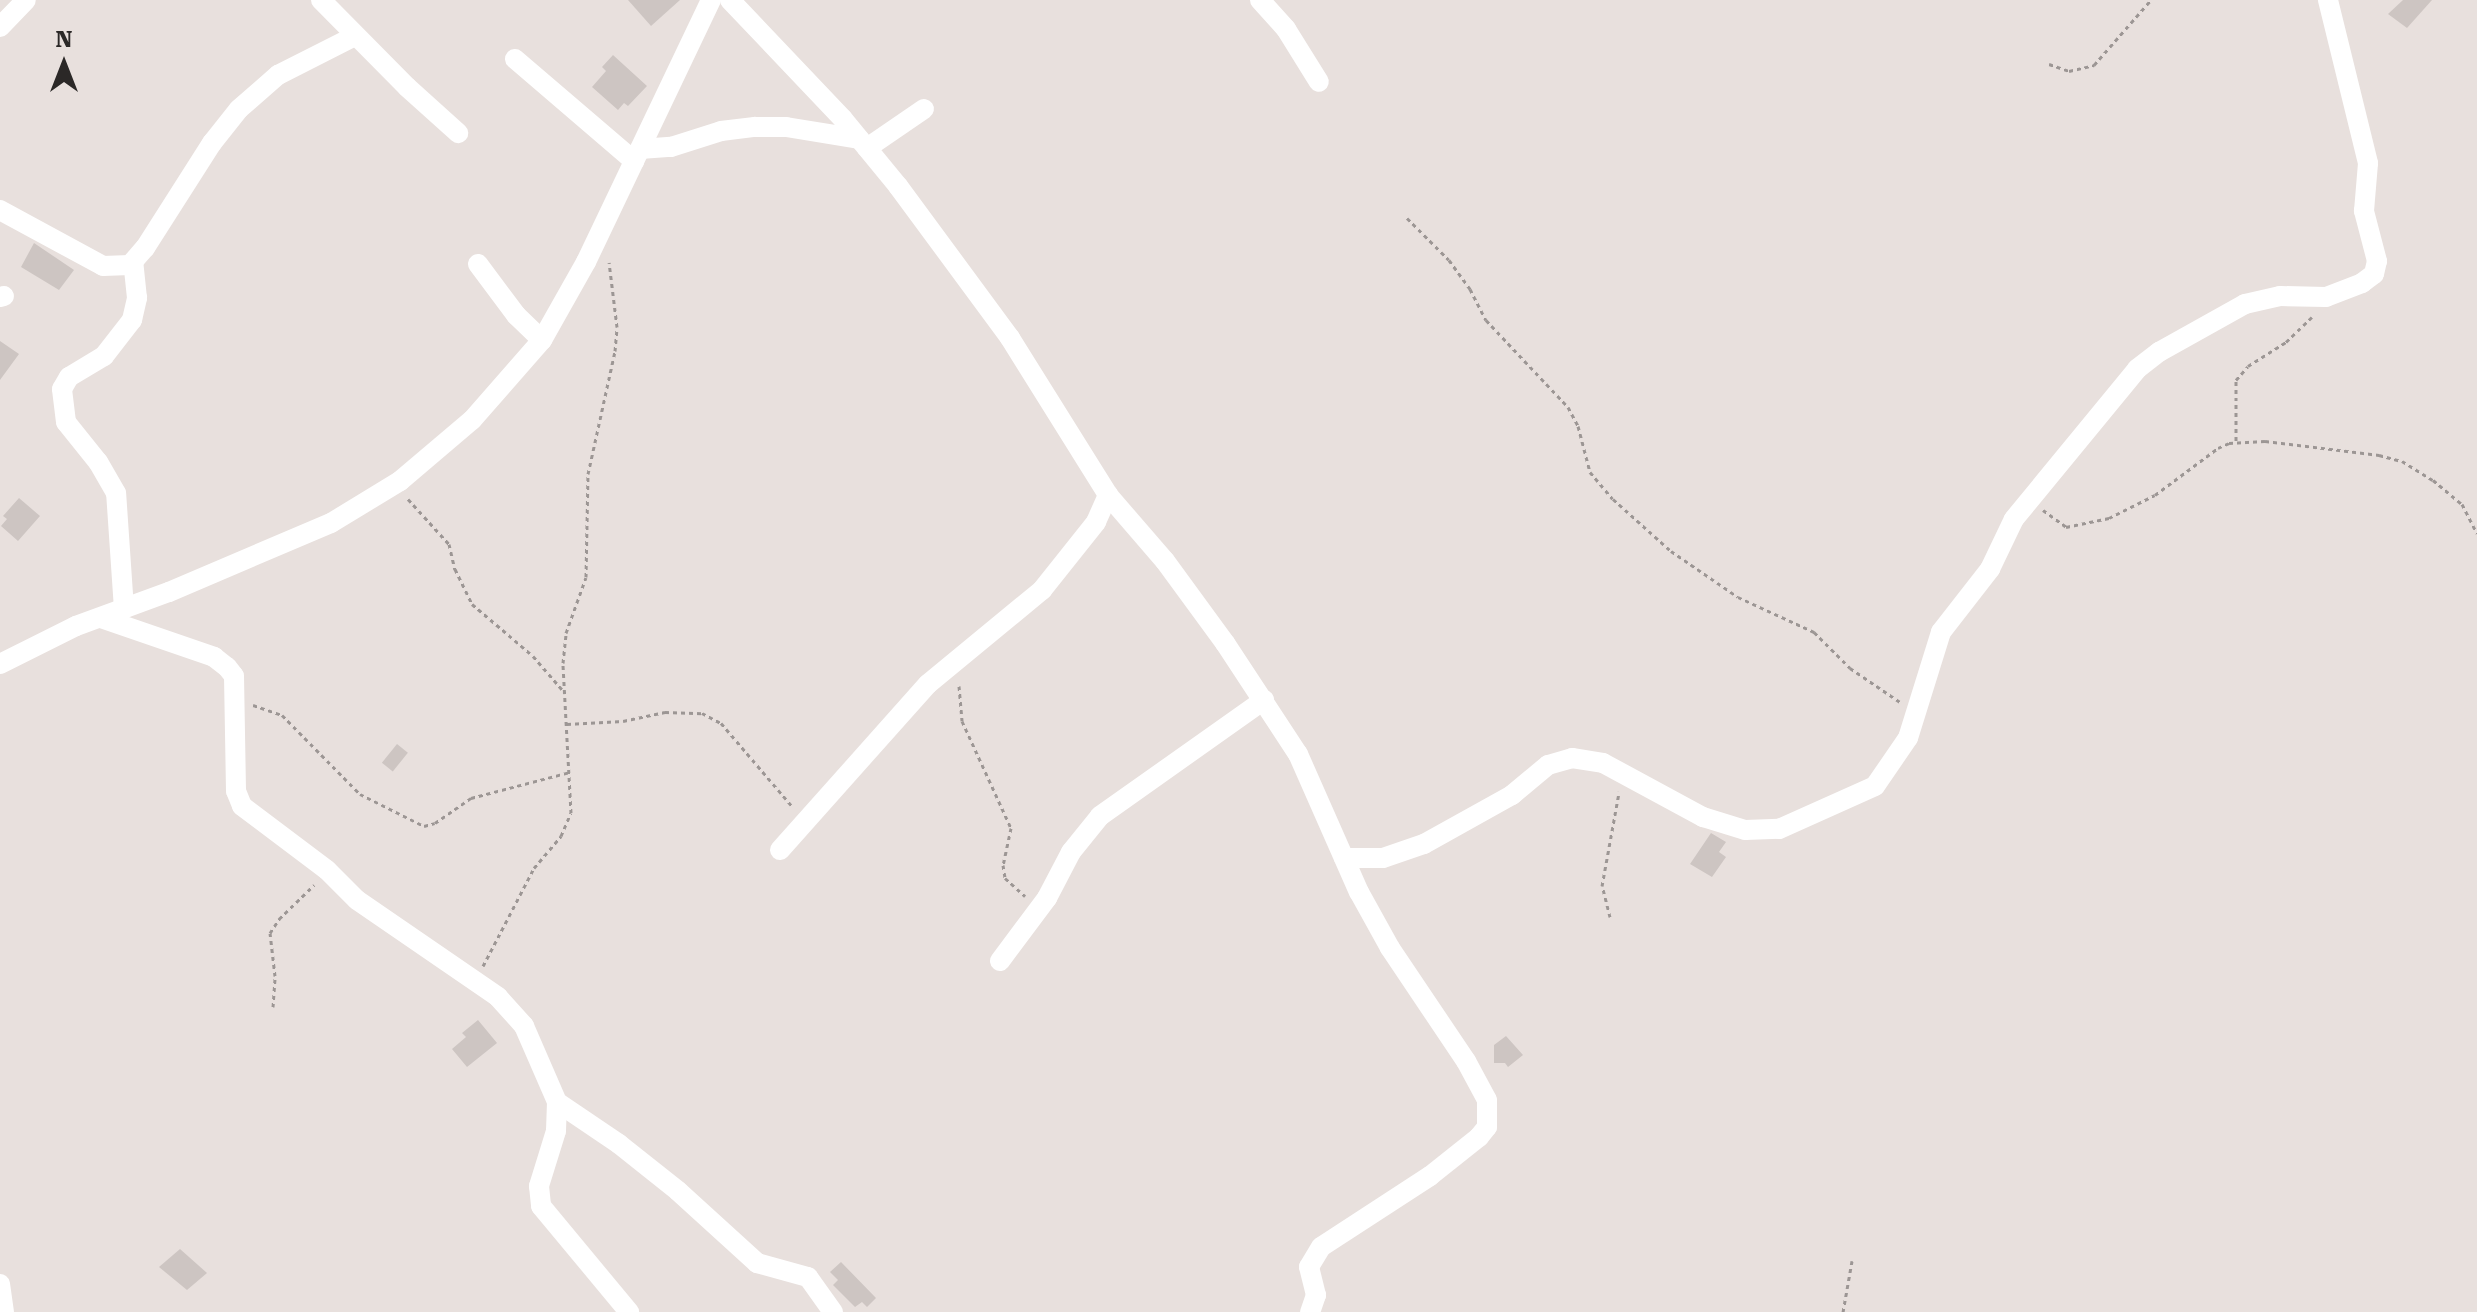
<!DOCTYPE html>
<style>
body{margin:0}
#map{position:relative;width:2477px;height:1312px;overflow:hidden;background:#e8e0dd;font-family:"Roboto Serif",serif}
div>[style]{position:absolute}
.building>*{inset:0;background:#cdc5c2;transform-origin:0 0}
.path>*{height:3px;margin-top:-1.5px;transform-origin:0;background:repeating-linear-gradient(90deg,#9c9694 0 4px,transparent 0 8px)}
.minor>*{height:20px;margin:-10px;padding:0 10px;transform-origin:10px;border-radius:10px;background:#fff}
span{translate:-50% -50%;white-space:nowrap;text-align:center;line-height:1.15;-webkit-text-stroke:7px #e8e0dd;paint-order:stroke}
.north{position:absolute;left:24px;top:24px;width:80px;height:80px;-webkit-text-stroke:6px #e8e0dd;paint-order:stroke;rotate:0deg;font-size:22px;font-weight:700;line-height:32px;text-align:center;color:#2b2827}
.north::after{content:'';display:block;margin:auto;width:28px;height:36px;background:#2b2827;clip-path:polygon(50% 0,100% 100%,50% 72%,0 100%)}
</style>
<div id="map">
<div class="building">
<div style="clip-path:polygon(628px 0,680px 0,651px 26px)"></div>
<div style="clip-path:polygon(2403px 0,2432px 0,2407px 28px,2388px 14px)"></div>
<div style="clip-path:polygon(613px 55px,647px 86px,628px 106px,624px 103px,618px 110px,592px 87px,606px 71px,602px 67px)"></div>
<div style="clip-path:polygon(34px 243px,74px 270px,59px 290px,21px 267px)"></div>
<div style="clip-path:polygon(0 341px,19px 354px,0 380px)"></div>
<div style="clip-path:polygon(19px 498px,40px 516px,18px 541px,1px 526px,7px 519px,3px 516px)"></div>
<div style="left:397px;top:744px;width:14px;height:24px;rotate:39deg"></div>
<div style="clip-path:polygon(1711px 833px,1726px 842px,1719px 852px,1726px 857px,1712px 877px,1690px 864px)"></div>
<div style="clip-path:polygon(478px 1020px,497px 1043px,467px 1067px,452px 1049px,466px 1037px,462px 1033px)"></div>
<div style="clip-path:polygon(1506px 1036px,1523px 1055px,1508px 1067px,1505px 1063px,1494px 1063px,1494px 1045px)"></div>
<div style="clip-path:polygon(180px 1249px,207px 1273px,187px 1290px,159px 1267px)"></div>
<div style="clip-path:polygon(841px 1262px,876px 1298px,867px 1307px,862px 1302px,855px 1307px,833px 1285px,838px 1280px,830px 1272px)"></div>
</div>
<div class="path">
<div style="left:2049px;top:64px;width:21px;rotate:19deg"></div>
<div style="left:2069px;top:71px;width:26px;rotate:-13deg"></div>
<div style="left:2094px;top:65px;width:86px;rotate:-48.8deg"></div>
<div style="left:1407px;top:218px;width:59px;rotate:45deg"></div>
<div style="left:1449px;top:260px;width:36px;rotate:54deg"></div>
<div style="left:1470px;top:289px;width:35px;rotate:63deg"></div>
<div style="left:1486px;top:320px;width:120px;rotate:46.7deg"></div>
<div style="left:1568px;top:407px;width:21px;rotate:62deg"></div>
<div style="left:1578px;top:426px;width:48px;rotate:75.4deg"></div>
<div style="left:1590px;top:472px;width:35px;rotate:50deg"></div>
<div style="left:1613px;top:499px;width:78px;rotate:41.9deg"></div>
<div style="left:1671px;top:551px;width:81px;rotate:34.5deg"></div>
<div style="left:1738px;top:597px;width:84px;rotate:24.7deg"></div>
<div style="left:1814px;top:632px;width:51px;rotate:45deg"></div>
<div style="left:1850px;top:668px;width:60px;rotate:34.2deg"></div>
<div style="left:2236px;top:441px;width:61px;rotate:-90deg"></div>
<div style="left:2236px;top:380px;width:18px;rotate:-49deg"></div>
<div style="left:2248px;top:366px;width:45px;rotate:-32.3deg"></div>
<div style="left:2286px;top:342px;width:36px;rotate:-44deg"></div>
<div style="left:408px;top:499px;width:61px;rotate:47.7deg"></div>
<div style="left:449px;top:544px;width:26px;rotate:77deg"></div>
<div style="left:455px;top:569px;width:39px;rotate:64deg"></div>
<div style="left:472px;top:604px;width:80px;rotate:40.4deg"></div>
<div style="left:533px;top:656px;width:49px;rotate:49.1deg"></div>
<div style="left:2043px;top:510px;width:29px;rotate:36deg"></div>
<div style="left:2066px;top:527px;width:44px;rotate:-11.8deg"></div>
<div style="left:2109px;top:518px;width:51px;rotate:-26.6deg"></div>
<div style="left:2155px;top:495px;width:79px;rotate:-36.7deg"></div>
<div style="left:2218px;top:448px;width:12px;rotate:-24deg"></div>
<div style="left:2229px;top:443px;width:36px;rotate:-3deg"></div>
<div style="left:2265px;top:441px;width:115px;rotate:7deg"></div>
<div style="left:2379px;top:455px;width:24px;rotate:15deg"></div>
<div style="left:2402px;top:461px;width:36px;rotate:32deg"></div>
<div style="left:2433px;top:480px;width:38px;rotate:40deg"></div>
<div style="left:2462px;top:504px;width:33px;rotate:63deg"></div>
<div style="left:959px;top:686px;width:35px;rotate:85deg"></div>
<div style="left:962px;top:721px;width:118px;rotate:65.4deg"></div>
<div style="left:1011px;top:828px;width:38px;rotate:102deg"></div>
<div style="left:1003px;top:865px;width:13px;rotate:81deg"></div>
<div style="left:1005px;top:878px;width:27px;rotate:42deg"></div>
<div style="left:253px;top:705px;width:31px;rotate:19deg"></div>
<div style="left:282px;top:715px;width:111px;rotate:45.4deg"></div>
<div style="left:360px;top:794px;width:72px;rotate:26.6deg"></div>
<div style="left:424px;top:826px;width:11px;rotate:-15deg"></div>
<div style="left:435px;top:823px;width:44px;rotate:-34.8deg"></div>
<div style="left:471px;top:798px;width:102px;rotate:-14.7deg"></div>
<div style="left:567px;top:724px;width:56px;rotate:-3.1deg"></div>
<div style="left:623px;top:721px;width:43px;rotate:-12.1deg"></div>
<div style="left:665px;top:712px;width:37px;rotate:2deg"></div>
<div style="left:702px;top:713px;width:21px;rotate:28deg"></div>
<div style="left:721px;top:723px;width:109px;rotate:49.5deg"></div>
<div style="left:1610px;top:917px;width:32px;rotate:-104deg"></div>
<div style="left:1602px;top:886px;width:96px;rotate:-79.7deg"></div>
<div style="left:483px;top:966px;width:110px;rotate:-62.5deg"></div>
<div style="left:534px;top:868px;width:42px;rotate:-49.8deg"></div>
<div style="left:561px;top:836px;width:25px;rotate:-67deg"></div>
<div style="left:571px;top:813px;width:150px;rotate:-93.1deg"></div>
<div style="left:563px;top:663px;width:30px;rotate:-84deg"></div>
<div style="left:566px;top:633px;width:59px;rotate:-70.3deg"></div>
<div style="left:586px;top:577px;width:103px;rotate:-88.9deg"></div>
<div style="left:588px;top:474px;width:126px;rotate:-77.6deg"></div>
<div style="left:615px;top:351px;width:24px;rotate:-85deg"></div>
<div style="left:617px;top:327px;width:65px;rotate:-97deg"></div>
<div style="left:273px;top:1007px;width:31px;rotate:-86deg"></div>
<div style="left:275px;top:976px;width:43px;rotate:-96.6deg"></div>
<div style="left:270px;top:933px;width:17px;rotate:-57deg"></div>
<div style="left:279px;top:919px;width:49px;rotate:-44.2deg"></div>
<div style="left:1843px;top:1312px;width:52px;rotate:-80deg"></div>
</div>
<div class="minor">
<div style="left:321px;top:0;width:122px;rotate:45.3deg"></div>
<div style="left:407px;top:87px;width:69px;rotate:42deg"></div>
<div style="left:730px;top:0;width:164px;rotate:46.5deg"></div>
<div style="left:843px;top:119px;width:87px;rotate:50.6deg"></div>
<div style="left:898px;top:186px;width:189px;rotate:53.6deg"></div>
<div style="left:1010px;top:338px;width:185px;rotate:58deg"></div>
<div style="left:1108px;top:495px;width:87px;rotate:49.2deg"></div>
<div style="left:1165px;top:561px;width:102px;rotate:53.8deg"></div>
<div style="left:1225px;top:643px;width:133px;rotate:56.7deg"></div>
<div style="left:1298px;top:754px;width:151px;rotate:66.2deg"></div>
<div style="left:1359px;top:892px;width:64px;rotate:61deg"></div>
<div style="left:1390px;top:948px;width:136px;rotate:56.1deg"></div>
<div style="left:1466px;top:1061px;width:44px;rotate:61.7deg"></div>
<div style="left:1487px;top:1100px;width:27px;rotate:90deg"></div>
<div style="left:1487px;top:1127px;width:13px;rotate:129deg"></div>
<div style="left:1479px;top:1137px;width:63px;rotate:141.5deg"></div>
<div style="left:1430px;top:1176px;width:130px;rotate:146.9deg"></div>
<div style="left:1321px;top:1247px;width:23px;rotate:121deg"></div>
<div style="left:1309px;top:1267px;width:29px;rotate:76deg"></div>
<div style="left:1316px;top:1295px;width:18px;rotate:109deg"></div>
<div style="left:1260px;top:0;width:39px;rotate:48deg"></div>
<div style="left:1286px;top:29px;width:62px;rotate:58.1deg"></div>
<div style="left:0;top:27px;width:37px;rotate:-46deg"></div>
<div style="left:515px;top:59px;width:157px;rotate:40.6deg"></div>
<div style="left:867px;top:148px;width:69px;rotate:-34.4deg"></div>
<div style="left:640px;top:149px;width:31px;rotate:-4deg"></div>
<div style="left:671px;top:147px;width:52px;rotate:-17.7deg"></div>
<div style="left:721px;top:131px;width:34px;rotate:-7deg"></div>
<div style="left:755px;top:127px;width:31px"></div>
<div style="left:786px;top:127px;width:74px;rotate:9.3deg"></div>
<div style="left:0;top:210px;width:117px;rotate:28.5deg"></div>
<div style="left:103px;top:266px;width:27px;rotate:-2deg"></div>
<div style="left:130px;top:265px;width:23px;rotate:-49deg"></div>
<div style="left:145px;top:248px;width:125px;rotate:-57.5deg"></div>
<div style="left:212px;top:143px;width:43px;rotate:-51.5deg"></div>
<div style="left:239px;top:109px;width:52px;rotate:-41.1deg"></div>
<div style="left:278px;top:75px;width:86px;rotate:-26.9deg"></div>
<div style="left:478px;top:264px;width:64px;rotate:53.3deg"></div>
<div style="left:516px;top:315px;width:36px;rotate:44deg"></div>
<div style="left:0;top:297px;width:4px;rotate:-14deg"></div>
<div style="left:124px;top:609px;width:116px;rotate:-93.9deg"></div>
<div style="left:116px;top:493px;width:36px;rotate:-120deg"></div>
<div style="left:98px;top:462px;width:51px;rotate:-128.7deg"></div>
<div style="left:66px;top:422px;width:33px;rotate:-97deg"></div>
<div style="left:62px;top:389px;width:14px;rotate:-60deg"></div>
<div style="left:69px;top:377px;width:41px;rotate:-31deg"></div>
<div style="left:104px;top:356px;width:46px;rotate:-52.1deg"></div>
<div style="left:132px;top:320px;width:23px;rotate:-77deg"></div>
<div style="left:137px;top:298px;width:36px;rotate:-96deg"></div>
<div style="left:101px;top:618px;width:120px;rotate:19deg"></div>
<div style="left:214px;top:657px;width:16px;rotate:38deg"></div>
<div style="left:227px;top:667px;width:11px;rotate:52deg"></div>
<div style="left:234px;top:676px;width:115px;rotate:89deg"></div>
<div style="left:236px;top:791px;width:16px;rotate:68deg"></div>
<div style="left:242px;top:806px;width:106px;rotate:37deg"></div>
<div style="left:327px;top:870px;width:42px;rotate:45deg"></div>
<div style="left:357px;top:900px;width:171px;rotate:34.5deg"></div>
<div style="left:498px;top:997px;width:39px;rotate:48deg"></div>
<div style="left:524px;top:1026px;width:83px;rotate:66.5deg"></div>
<div style="left:557px;top:1102px;width:29px;rotate:92deg"></div>
<div style="left:556px;top:1131px;width:58px;rotate:107.2deg"></div>
<div style="left:539px;top:1186px;width:20px;rotate:84deg"></div>
<div style="left:541px;top:1206px;width:138px;rotate:50.3deg"></div>
<div style="left:0;top:664px;width:85px;rotate:-26.6deg"></div>
<div style="left:76px;top:626px;width:99px;rotate:-20.1deg"></div>
<div style="left:169px;top:592px;width:176px;rotate:-23.1deg"></div>
<div style="left:331px;top:523px;width:81px;rotate:-31.3deg"></div>
<div style="left:400px;top:481px;width:94px;rotate:-40.3deg"></div>
<div style="left:472px;top:420px;width:106px;rotate:-48.8deg"></div>
<div style="left:542px;top:340px;width:90px;rotate:-60.6deg"></div>
<div style="left:586px;top:262px;width:290px;rotate:-64.5deg"></div>
<div style="left:780px;top:850px;width:222px;rotate:-48.3deg"></div>
<div style="left:928px;top:684px;width:148px;rotate:-39.5deg"></div>
<div style="left:1042px;top:590px;width:87px;rotate:-51.5deg"></div>
<div style="left:1096px;top:522px;width:30px;rotate:-66deg"></div>
<div style="left:1344px;top:858px;width:39px"></div>
<div style="left:1383px;top:858px;width:43px;rotate:-18.9deg"></div>
<div style="left:1424px;top:844px;width:101px;rotate:-29.1deg"></div>
<div style="left:1512px;top:795px;width:47px;rotate:-39.8deg"></div>
<div style="left:1548px;top:765px;width:25px;rotate:-16deg"></div>
<div style="left:1572px;top:758px;width:31px;rotate:9deg"></div>
<div style="left:1603px;top:763px;width:114px;rotate:28.4deg"></div>
<div style="left:1703px;top:817px;width:44px;rotate:17.2deg"></div>
<div style="left:1745px;top:830px;width:34px;rotate:-2deg"></div>
<div style="left:1779px;top:829px;width:105px;rotate:-24.1deg"></div>
<div style="left:1875px;top:786px;width:58px;rotate:-55.5deg"></div>
<div style="left:1908px;top:738px;width:111px;rotate:-72.7deg"></div>
<div style="left:1941px;top:632px;width:80px;rotate:-52.1deg"></div>
<div style="left:1990px;top:569px;width:55px;rotate:-64.4deg"></div>
<div style="left:2014px;top:519px;width:194px;rotate:-50.6deg"></div>
<div style="left:2137px;top:369px;width:28px;rotate:-38deg"></div>
<div style="left:2159px;top:352px;width:98px;rotate:-29.2deg"></div>
<div style="left:2245px;top:304px;width:36px;rotate:-13deg"></div>
<div style="left:2280px;top:296px;width:46px;rotate:1.2deg"></div>
<div style="left:2326px;top:297px;width:39px;rotate:-21deg"></div>
<div style="left:2362px;top:283px;width:15px;rotate:-37deg"></div>
<div style="left:2374px;top:274px;width:13px;rotate:-77deg"></div>
<div style="left:2377px;top:261px;width:52px;rotate:-104.6deg"></div>
<div style="left:2364px;top:211px;width:48px;rotate:-85.2deg"></div>
<div style="left:2368px;top:163px;width:168px;rotate:-103.8deg"></div>
<div style="left:1000px;top:961px;width:79px;rotate:-53.3deg"></div>
<div style="left:1047px;top:898px;width:52px;rotate:-62.4deg"></div>
<div style="left:1071px;top:852px;width:46px;rotate:-51.1deg"></div>
<div style="left:1100px;top:816px;width:201px;rotate:-35.3deg"></div>
<div style="left:557px;top:1102px;width:75px;rotate:34.1deg"></div>
<div style="left:619px;top:1144px;width:75px;rotate:38.5deg"></div>
<div style="left:678px;top:1191px;width:107px;rotate:42.3deg"></div>
<div style="left:757px;top:1263px;width:53px;rotate:15.4deg"></div>
<div style="left:808px;top:1277px;width:43px;rotate:54.5deg"></div>
<div style="left:0;top:1284px;width:28px;rotate:82deg"></div>
</div>
<div class="north">N</div>
</div>
